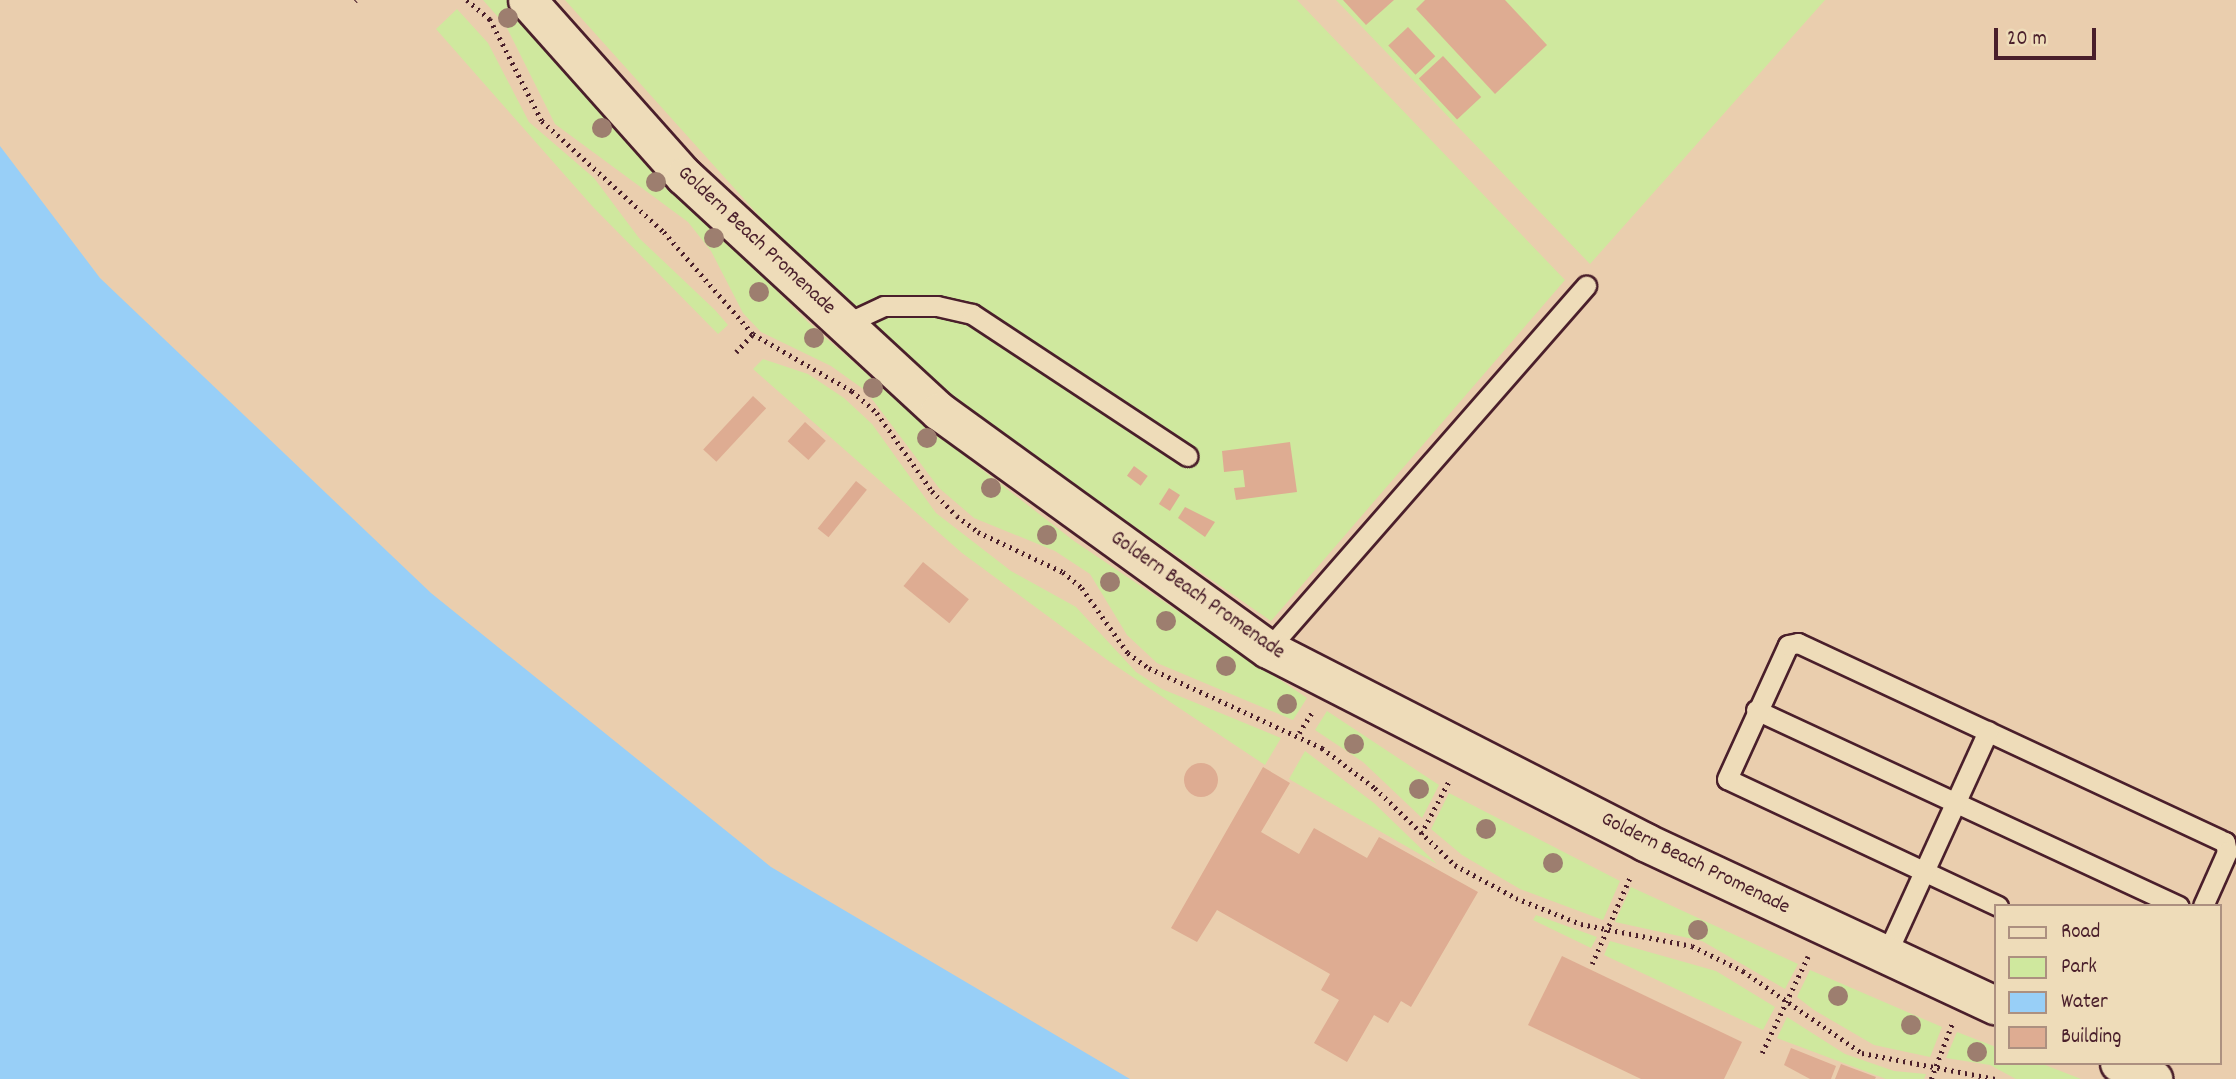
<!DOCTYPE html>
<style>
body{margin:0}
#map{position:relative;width:2236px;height:1079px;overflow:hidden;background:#eaceae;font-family:Dekko,sans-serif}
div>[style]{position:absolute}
.green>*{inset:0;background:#cfe89e}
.water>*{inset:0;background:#98cff7}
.building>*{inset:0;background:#deac92;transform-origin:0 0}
.round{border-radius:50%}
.path>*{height:4.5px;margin-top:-2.25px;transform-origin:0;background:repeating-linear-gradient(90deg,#4a1f2b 0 2px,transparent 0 7px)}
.roads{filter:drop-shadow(2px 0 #4a1f2b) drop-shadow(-2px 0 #4a1f2b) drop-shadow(0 2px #4a1f2b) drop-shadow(0 -2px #4a1f2b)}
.lane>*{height:19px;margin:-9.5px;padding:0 9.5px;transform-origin:9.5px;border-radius:9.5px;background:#eedcb9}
.street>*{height:37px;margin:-18.5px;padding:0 18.5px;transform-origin:18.5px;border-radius:18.5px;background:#eedcb9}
.trees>*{width:20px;height:20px;margin:-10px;border-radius:50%;background:#9d7e6f}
span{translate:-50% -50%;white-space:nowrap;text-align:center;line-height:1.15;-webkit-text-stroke:5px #eedcb9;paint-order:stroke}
.street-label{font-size:21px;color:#4a1f2b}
.legend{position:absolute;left:1994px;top:904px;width:228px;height:161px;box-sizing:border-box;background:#eedcb9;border:2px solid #ac9080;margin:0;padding:9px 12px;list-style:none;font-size:21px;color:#4a1f2b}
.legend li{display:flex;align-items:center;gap:14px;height:35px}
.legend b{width:35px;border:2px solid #ac9080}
.scale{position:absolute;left:1994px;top:28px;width:102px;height:32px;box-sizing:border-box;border:4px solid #4a1f2b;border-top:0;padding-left:9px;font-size:21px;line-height:24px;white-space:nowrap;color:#4a1f2b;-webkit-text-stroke:5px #eedcb9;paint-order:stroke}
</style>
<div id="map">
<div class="green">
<div style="clip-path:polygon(483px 0,509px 0,714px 228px,809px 323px,931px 430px,1074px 541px,1307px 698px,1293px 720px,1157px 663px,1127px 635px,1090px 574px,1055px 551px,974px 518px,939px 488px,866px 391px,831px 366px,761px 332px,743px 313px,711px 251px,688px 222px,555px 124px,506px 26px)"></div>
<div style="clip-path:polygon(565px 0,1297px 0,1565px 280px,1271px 621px,951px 400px,770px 228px)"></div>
<div style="clip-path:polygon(1336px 0,1825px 0,1590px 264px)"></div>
<div style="clip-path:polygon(457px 9px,488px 43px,529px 122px,594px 178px,639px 238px,715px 310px,728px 325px,718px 334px,593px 207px,436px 29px)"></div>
<div style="clip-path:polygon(763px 359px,808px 374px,844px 398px,872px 424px,936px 513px,1011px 571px,1076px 607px,1136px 672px,1162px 689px,1281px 738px,1265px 765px,1110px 662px,962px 553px,753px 369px)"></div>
<div style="clip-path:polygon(1327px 711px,1439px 785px,1422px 818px,1363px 762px,1315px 730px)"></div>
<div style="clip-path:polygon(1305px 751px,1374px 803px,1437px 864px,1289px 779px)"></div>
<div style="clip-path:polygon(1449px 793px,1620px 881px,1603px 920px,1520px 889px,1462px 855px,1431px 829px)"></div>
<div style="clip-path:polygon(1631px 887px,1798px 964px,1785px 989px,1702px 941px,1615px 922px)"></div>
<div style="clip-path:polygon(1536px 915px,1597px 937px,1591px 948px,1533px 920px)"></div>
<div style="clip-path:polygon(1610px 941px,1716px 971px,1775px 1007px,1763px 1030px,1604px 955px)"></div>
<div style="clip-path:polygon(1810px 970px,1942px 1027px,1930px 1057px,1874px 1045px,1814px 1010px,1797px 997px)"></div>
<div style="clip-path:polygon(1787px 1017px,1845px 1054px,1894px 1071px,1926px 1074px,1924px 1079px,1886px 1079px,1777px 1038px)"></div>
<div style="clip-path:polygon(1957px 1032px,1996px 1047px,1996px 1063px,2040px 1063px,2081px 1079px,2016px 1079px,1990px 1065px,1946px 1058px)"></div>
</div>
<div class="water">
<div style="clip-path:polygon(0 146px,100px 278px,431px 593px,771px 867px,1130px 1079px,0 1079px)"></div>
</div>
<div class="building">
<div style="clip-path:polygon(1343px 0,1394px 0,1366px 25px)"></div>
<div style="clip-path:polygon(1425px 0,1505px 0,1547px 45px,1495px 94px,1416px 9px)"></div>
<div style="left:1408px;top:27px;width:40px;height:27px;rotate:47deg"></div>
<div style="left:1443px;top:56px;width:56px;height:33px;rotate:47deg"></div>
<div style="left:753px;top:396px;width:18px;height:73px;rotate:43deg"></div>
<div style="left:805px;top:422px;width:28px;height:26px;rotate:42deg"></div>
<div style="clip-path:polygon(1290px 442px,1297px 492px,1236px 500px,1234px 488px,1245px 487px,1243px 470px,1224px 472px,1222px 451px)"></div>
<div style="left:1134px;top:466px;width:17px;height:12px;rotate:36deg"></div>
<div style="left:856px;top:481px;width:14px;height:61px;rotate:39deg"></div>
<div style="left:1169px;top:488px;width:13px;height:19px;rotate:32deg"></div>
<div style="clip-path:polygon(1185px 507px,1215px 522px,1205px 537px,1178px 518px)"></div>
<div style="left:923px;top:562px;width:59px;height:31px;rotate:39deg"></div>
<div class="round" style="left:1184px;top:763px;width:34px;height:34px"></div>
<div style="clip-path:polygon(1263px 767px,1290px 783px,1261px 832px,1299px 854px,1314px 828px,1367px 858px,1379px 837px,1478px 892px,1411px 1007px,1401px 1001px,1388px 1023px,1374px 1015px,1347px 1062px,1314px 1043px,1339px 1000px,1321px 990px,1330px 974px,1217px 910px,1197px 942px,1171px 928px)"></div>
<div style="clip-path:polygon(1562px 956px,1742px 1042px,1724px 1079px,1641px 1079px,1528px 1025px)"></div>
<div style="clip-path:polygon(1791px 1048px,1836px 1066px,1831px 1079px,1810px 1079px,1784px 1065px)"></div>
<div style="clip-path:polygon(1841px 1064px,1876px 1077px,1875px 1079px,1835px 1079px)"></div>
</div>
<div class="path">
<div style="left:467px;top:0;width:30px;rotate:40deg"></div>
<div style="left:490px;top:19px;width:114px;rotate:63deg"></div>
<div style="left:542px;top:121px;width:165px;rotate:42.3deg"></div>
<div style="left:664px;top:232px;width:135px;rotate:48.9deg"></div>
<div style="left:753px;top:334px;width:114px;rotate:29.9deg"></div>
<div style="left:852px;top:391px;width:33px;rotate:41deg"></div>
<div style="left:877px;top:413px;width:95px;rotate:54.8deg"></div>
<div style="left:932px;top:491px;width:35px;rotate:45deg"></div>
<div style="left:957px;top:516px;width:26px;rotate:37deg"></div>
<div style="left:978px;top:532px;width:94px;rotate:25.2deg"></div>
<div style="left:1063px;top:572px;width:25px;rotate:40deg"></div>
<div style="left:1082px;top:588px;width:80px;rotate:54.7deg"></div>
<div style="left:1128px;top:653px;width:26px;rotate:36deg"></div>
<div style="left:1149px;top:668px;width:191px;rotate:24.8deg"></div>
<div style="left:1322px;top:748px;width:66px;rotate:37deg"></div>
<div style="left:1375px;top:788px;width:111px;rotate:43.9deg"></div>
<div style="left:1455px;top:865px;width:69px;rotate:28.4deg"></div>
<div style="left:1516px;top:898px;width:70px;rotate:21.8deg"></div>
<div style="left:1581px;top:924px;width:113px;rotate:11.2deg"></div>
<div style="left:1692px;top:946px;width:57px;rotate:26.1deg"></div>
<div style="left:1743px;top:971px;width:145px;rotate:34.6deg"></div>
<div style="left:1862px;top:1053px;width:136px;rotate:11deg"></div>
<div style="left:355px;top:1px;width:1px;rotate:-45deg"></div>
<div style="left:736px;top:352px;width:25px;rotate:-47deg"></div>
<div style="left:1299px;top:733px;width:26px;rotate:-58deg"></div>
<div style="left:1421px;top:834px;width:62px;rotate:-62.2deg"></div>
<div style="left:1592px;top:964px;width:97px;rotate:-66.3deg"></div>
<div style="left:1762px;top:1053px;width:107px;rotate:-64.6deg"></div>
<div style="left:1931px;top:1079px;width:59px;rotate:-69.1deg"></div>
</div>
<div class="roads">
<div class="lane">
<div style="left:845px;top:324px;width:43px;rotate:-24.8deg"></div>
<div style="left:884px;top:306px;width:53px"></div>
<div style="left:937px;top:306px;width:36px;rotate:13deg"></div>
<div style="left:972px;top:314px;width:258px;rotate:33.4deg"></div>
<div style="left:1268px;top:649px;width:483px;rotate:-48.8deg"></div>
<div style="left:1756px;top:710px;width:466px;rotate:24.9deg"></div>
<div style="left:1998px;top:906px;width:299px;rotate:-154.9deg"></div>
<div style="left:1727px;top:779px;width:147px;rotate:-65.5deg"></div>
<div style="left:1788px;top:645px;width:10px;rotate:-11deg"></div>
<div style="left:1798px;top:643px;width:471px;rotate:25deg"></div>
<div style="left:2225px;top:842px;width:10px;rotate:79deg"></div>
<div style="left:2227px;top:852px;width:59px;rotate:114deg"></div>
<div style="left:1886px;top:955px;width:246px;rotate:-65.5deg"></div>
</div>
<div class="street">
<div style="left:527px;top:0;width:236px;rotate:48.3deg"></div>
<div style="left:684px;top:176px;width:347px;rotate:42.7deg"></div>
<div style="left:939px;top:411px;width:406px;rotate:35.9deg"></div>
<div style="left:1268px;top:649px;width:424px;rotate:27.1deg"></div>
<div style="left:1645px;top:842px;width:387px;rotate:25deg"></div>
<div style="left:2119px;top:1063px;width:38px;rotate:25deg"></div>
</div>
</div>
<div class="trees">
<div style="left:508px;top:18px"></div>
<div style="left:602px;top:128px"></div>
<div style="left:656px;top:182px"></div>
<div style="left:714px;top:238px"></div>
<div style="left:759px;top:292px"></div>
<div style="left:814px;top:338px"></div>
<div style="left:873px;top:388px"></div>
<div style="left:927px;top:438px"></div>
<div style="left:991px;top:488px"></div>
<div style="left:1047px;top:535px"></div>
<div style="left:1110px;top:582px"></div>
<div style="left:1166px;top:621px"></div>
<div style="left:1226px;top:666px"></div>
<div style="left:1287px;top:704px"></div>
<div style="left:1354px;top:744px"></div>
<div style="left:1419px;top:789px"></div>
<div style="left:1486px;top:829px"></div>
<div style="left:1553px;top:863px"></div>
<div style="left:1698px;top:930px"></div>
<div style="left:1838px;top:996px"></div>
<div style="left:1911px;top:1025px"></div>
<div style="left:1977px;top:1052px"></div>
</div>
<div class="street-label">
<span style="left:756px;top:241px;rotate:43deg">Goldern Beach Promenade</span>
<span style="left:1197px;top:596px;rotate:35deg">Goldern Beach Promenade</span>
<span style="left:1695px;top:864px;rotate:26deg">Goldern Beach Promenade</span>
</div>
<ul class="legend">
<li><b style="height:9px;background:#eedcb9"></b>Road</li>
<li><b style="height:19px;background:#cfe89e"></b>Park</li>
<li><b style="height:19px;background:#98cff7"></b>Water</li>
<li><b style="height:19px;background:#deac92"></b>Building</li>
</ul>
<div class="scale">20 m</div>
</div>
